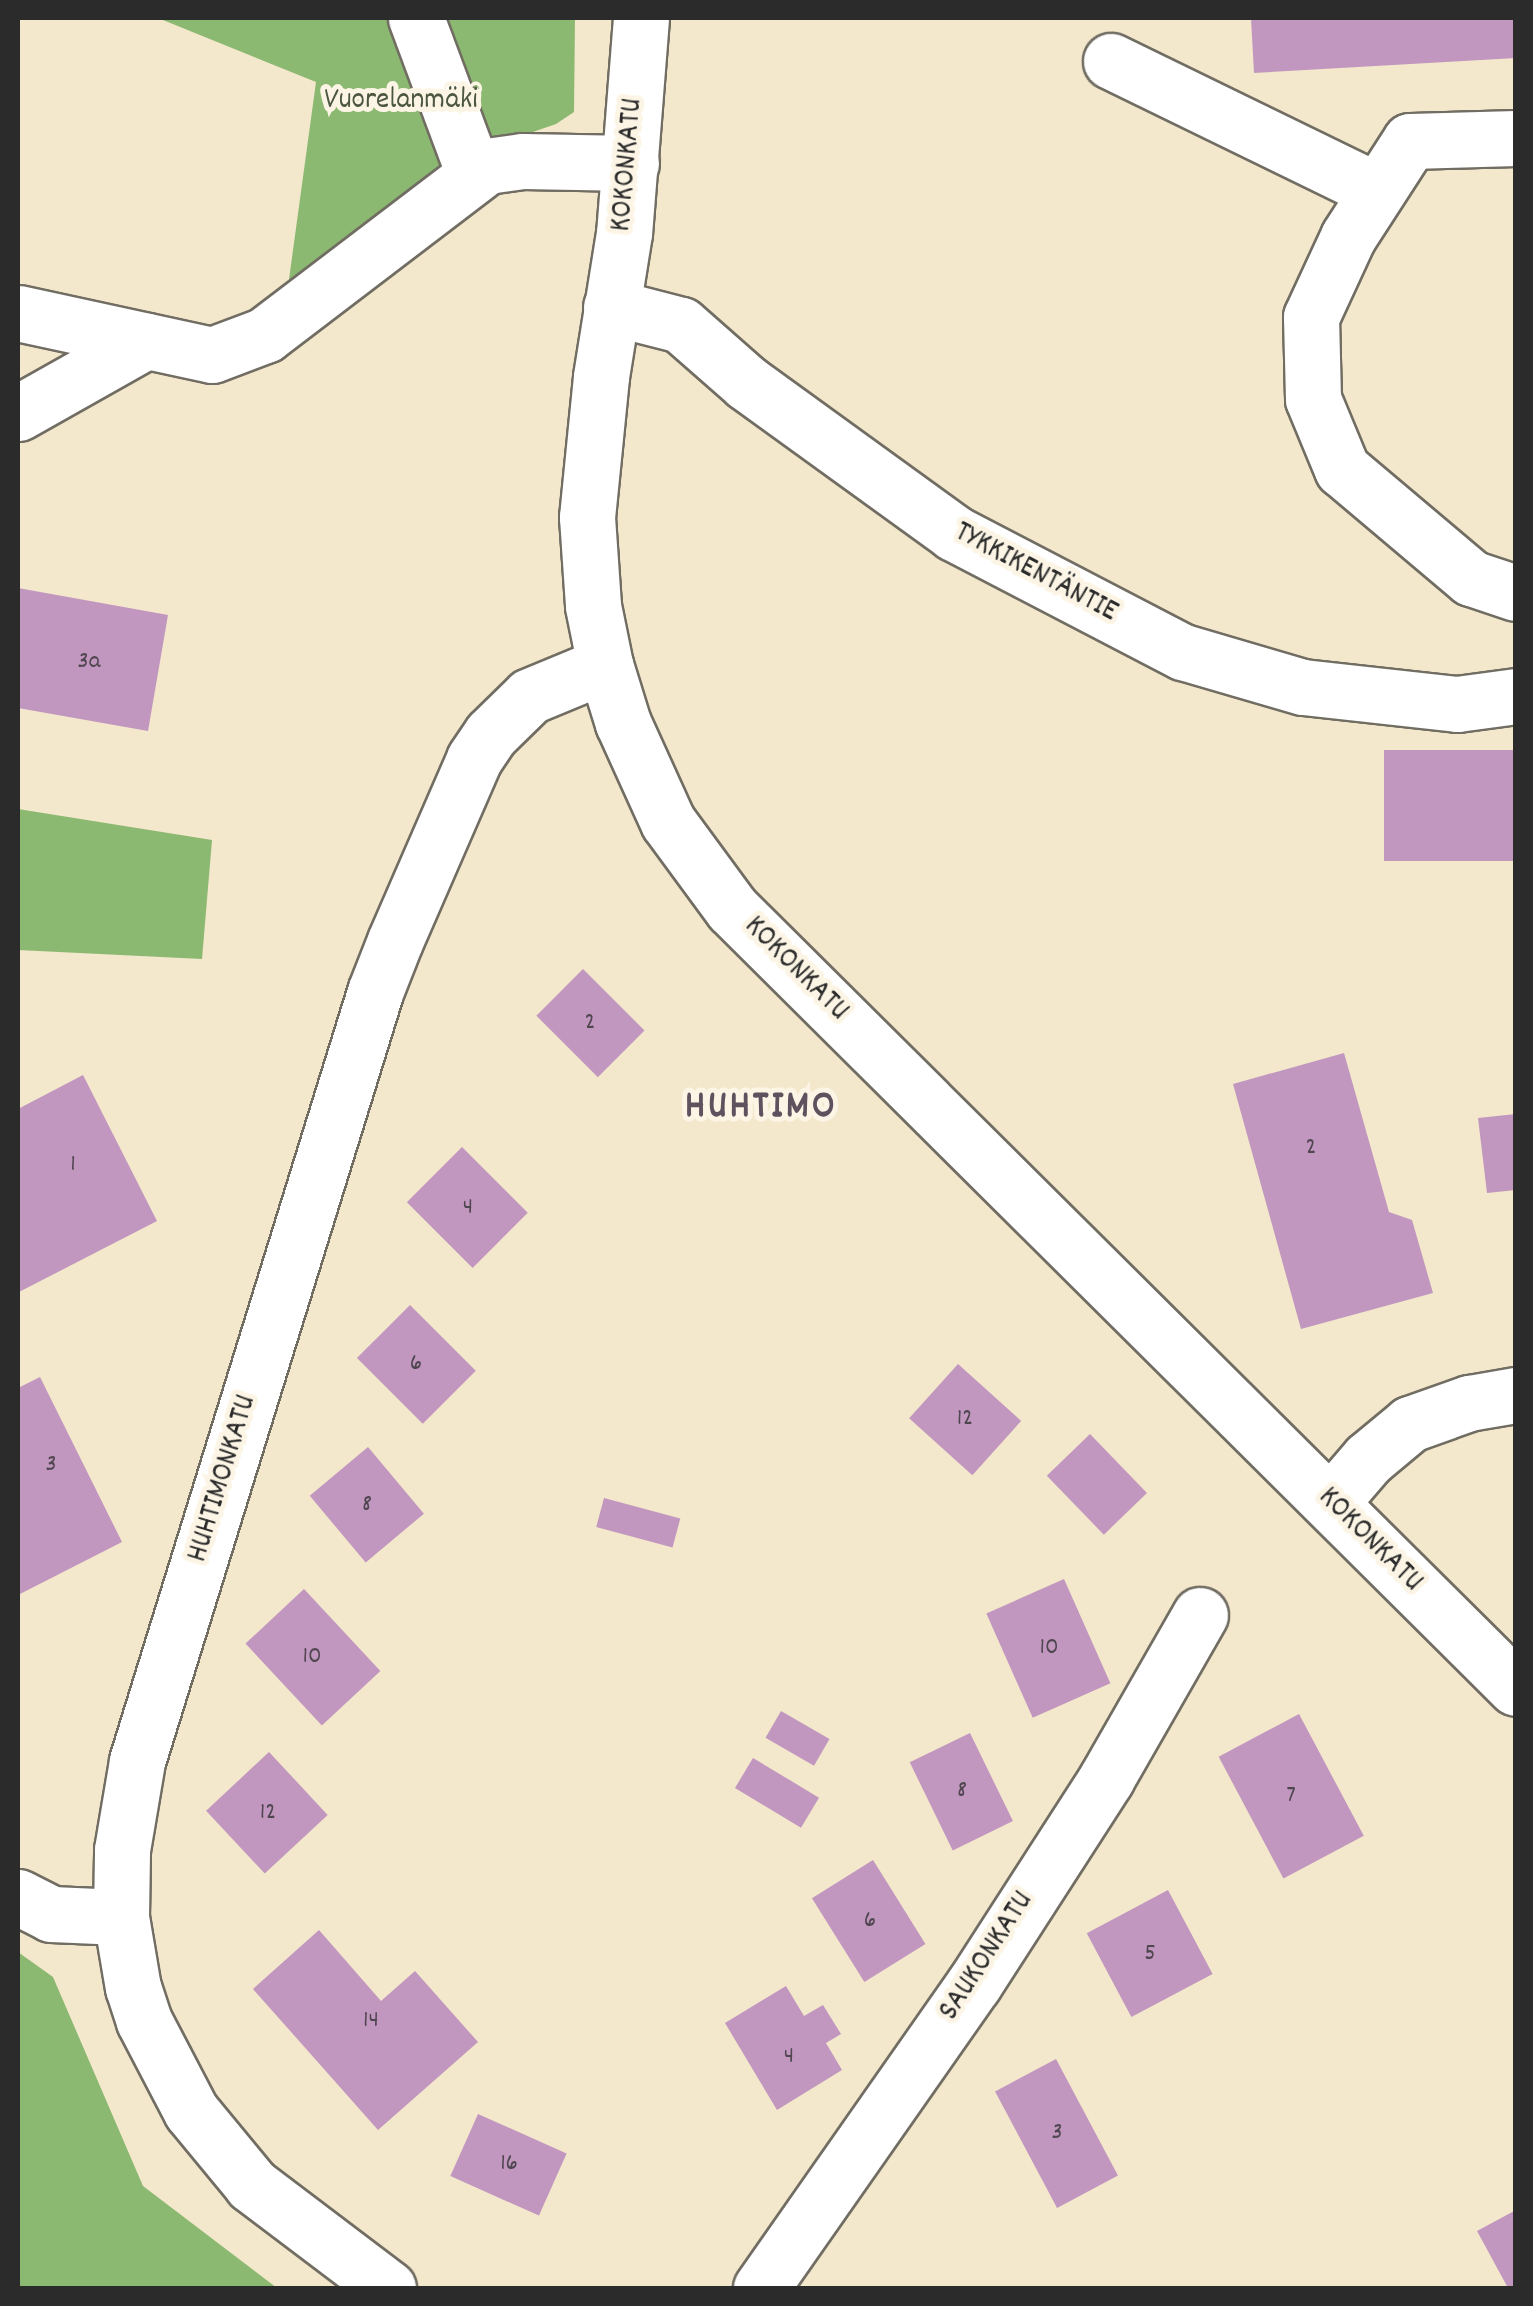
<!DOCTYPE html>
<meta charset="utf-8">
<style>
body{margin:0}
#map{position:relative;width:1533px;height:2306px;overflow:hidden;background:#f3e7cc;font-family:Dekko,sans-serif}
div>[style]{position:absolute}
.forest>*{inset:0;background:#8cb971}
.building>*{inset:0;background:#c197bf;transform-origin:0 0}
.roads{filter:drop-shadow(2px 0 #716d63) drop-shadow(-2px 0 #716d63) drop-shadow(0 2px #716d63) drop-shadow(0 -2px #716d63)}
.minor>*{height:55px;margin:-27.5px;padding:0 27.5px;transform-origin:27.5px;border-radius:27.5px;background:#fff}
span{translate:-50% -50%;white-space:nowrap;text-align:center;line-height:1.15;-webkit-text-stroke:10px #fcf5e5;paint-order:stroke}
.number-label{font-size:25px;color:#504650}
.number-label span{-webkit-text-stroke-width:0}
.park-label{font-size:30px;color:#4c5641}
.street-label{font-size:30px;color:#2b2b2b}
.district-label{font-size:40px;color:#60515f;font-weight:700;letter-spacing:2.5px}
.frame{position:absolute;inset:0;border:20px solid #2b2b2b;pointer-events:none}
</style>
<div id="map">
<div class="forest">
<div style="clip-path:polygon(158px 18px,575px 18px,574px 112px,556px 124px,524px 135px,287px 294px,316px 82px)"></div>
<div style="clip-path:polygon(18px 809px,212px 840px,202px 959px,18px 950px)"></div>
<div style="clip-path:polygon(18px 1952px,53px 1977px,143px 2186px,277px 2288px,18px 2288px)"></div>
</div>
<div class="building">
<div style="clip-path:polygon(1251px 18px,1516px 18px,1516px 58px,1254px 73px)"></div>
<div style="clip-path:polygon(18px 588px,168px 615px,148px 731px,18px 708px)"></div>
<div style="left:1516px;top:750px;width:111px;height:132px;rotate:90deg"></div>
<div style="left:583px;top:969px;width:87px;height:66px;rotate:45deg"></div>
<div style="clip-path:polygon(1344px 1053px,1389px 1212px,1412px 1220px,1433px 1293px,1301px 1329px,1233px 1084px)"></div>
<div style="clip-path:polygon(83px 1075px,157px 1221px,19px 1292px,18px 1109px)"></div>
<div style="clip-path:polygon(1516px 1114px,1516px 1190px,1487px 1193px,1478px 1118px)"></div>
<div style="left:462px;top:1147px;width:93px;height:78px;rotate:45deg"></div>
<div style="left:410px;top:1305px;width:93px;height:75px;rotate:45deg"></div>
<div style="left:958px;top:1364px;width:85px;height:73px;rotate:42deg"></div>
<div style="clip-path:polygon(40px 1377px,122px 1542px,18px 1595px,18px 1388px)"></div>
<div style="left:1090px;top:1434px;width:82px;height:60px;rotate:46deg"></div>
<div style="left:368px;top:1447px;width:87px;height:76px;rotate:50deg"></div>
<div style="left:604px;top:1498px;width:79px;height:30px;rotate:15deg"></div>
<div style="left:1064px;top:1579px;width:114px;height:85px;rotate:66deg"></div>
<div style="left:304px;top:1589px;width:112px;height:80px;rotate:47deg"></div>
<div style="left:781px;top:1711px;width:56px;height:31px;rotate:30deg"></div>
<div style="left:1299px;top:1714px;width:138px;height:91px;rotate:62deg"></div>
<div style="left:970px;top:1733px;width:98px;height:67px;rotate:64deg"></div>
<div style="left:269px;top:1752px;width:86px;height:86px;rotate:47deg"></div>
<div style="left:753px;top:1758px;width:77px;height:35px;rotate:31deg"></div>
<div style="left:873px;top:1860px;width:99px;height:72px;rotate:58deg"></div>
<div style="left:1168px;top:1890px;width:95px;height:92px;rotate:62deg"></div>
<div style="clip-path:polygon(319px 1930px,381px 2001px,415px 1971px,478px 2042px,378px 2130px,253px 1989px)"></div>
<div style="clip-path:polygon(786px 1986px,804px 2016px,823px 2005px,841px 2034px,826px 2043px,842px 2070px,777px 2110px,725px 2023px)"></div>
<div style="left:1056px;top:2059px;width:132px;height:69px;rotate:62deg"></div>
<div style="left:478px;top:2114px;width:97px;height:68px;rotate:24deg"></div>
<div style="clip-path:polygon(1516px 2210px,1516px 2288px,1508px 2288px,1477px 2231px)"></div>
</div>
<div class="roads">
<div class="minor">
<div style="left:416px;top:18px;width:166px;rotate:69.6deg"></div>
<div style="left:641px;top:18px;width:216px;rotate:94.5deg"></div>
<div style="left:624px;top:233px;width:146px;rotate:99.1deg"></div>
<div style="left:601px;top:377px;width:141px;rotate:95.7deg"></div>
<div style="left:587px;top:517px;width:89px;rotate:86.1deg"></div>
<div style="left:593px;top:606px;width:60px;rotate:78.5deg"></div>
<div style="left:605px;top:665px;width:61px;rotate:72.8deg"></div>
<div style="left:623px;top:723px;width:109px;rotate:65.6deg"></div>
<div style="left:668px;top:822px;width:108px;rotate:53.7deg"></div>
<div style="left:732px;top:909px;width:1105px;rotate:44.82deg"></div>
<div style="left:1111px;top:61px;width:296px;rotate:26deg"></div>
<div style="left:1516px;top:138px;width:106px;rotate:178.4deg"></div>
<div style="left:1410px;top:141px;width:114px;rotate:122.9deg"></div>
<div style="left:1348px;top:237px;width:88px;rotate:114.8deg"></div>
<div style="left:1311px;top:317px;width:82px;rotate:88.6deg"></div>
<div style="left:1313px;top:399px;width:76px;rotate:67.5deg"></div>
<div style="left:1342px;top:469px;width:169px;rotate:40.2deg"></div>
<div style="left:1471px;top:578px;width:47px;rotate:18.4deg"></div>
<div style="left:611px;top:307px;width:72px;rotate:14.4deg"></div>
<div style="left:681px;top:325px;width:88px;rotate:41.3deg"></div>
<div style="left:747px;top:383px;width:256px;rotate:35.9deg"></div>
<div style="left:954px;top:533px;width:258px;rotate:27.5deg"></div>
<div style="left:1183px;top:652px;width:125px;rotate:16.3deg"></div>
<div style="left:1303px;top:687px;width:155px;rotate:6.3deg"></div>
<div style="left:1457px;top:704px;width:60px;rotate:-7.7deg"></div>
<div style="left:18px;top:313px;width:198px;rotate:12.2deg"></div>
<div style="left:212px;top:355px;width:57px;rotate:-20.7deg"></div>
<div style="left:265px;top:335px;width:279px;rotate:-37.3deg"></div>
<div style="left:487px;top:166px;width:36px;rotate:-8deg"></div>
<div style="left:523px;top:161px;width:108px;rotate:1.1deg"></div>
<div style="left:18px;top:413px;width:147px;rotate:-29.4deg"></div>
<div style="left:1331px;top:1502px;width:57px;rotate:-49.3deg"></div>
<div style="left:1368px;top:1459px;width:55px;rotate:-39.8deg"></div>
<div style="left:1410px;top:1424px;width:63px;rotate:-19.6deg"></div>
<div style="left:1469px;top:1403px;width:48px;rotate:-9.7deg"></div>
<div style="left:18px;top:1897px;width:37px;rotate:27deg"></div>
<div style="left:51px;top:1914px;width:70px;rotate:2.5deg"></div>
<div style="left:388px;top:2288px;width:171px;rotate:-142.9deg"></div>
<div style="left:252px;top:2185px;width:96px;rotate:-129.5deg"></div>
<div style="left:191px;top:2111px;width:102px;rotate:-117.6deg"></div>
<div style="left:144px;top:2021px;width:35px;rotate:-108deg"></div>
<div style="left:133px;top:1988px;width:72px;rotate:-99.6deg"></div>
<div style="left:121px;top:1917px;width:67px;rotate:-89.1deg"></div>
<div style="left:122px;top:1850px;width:90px;rotate:-80.4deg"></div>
<div style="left:137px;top:1761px;width:805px;rotate:-72.8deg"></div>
<div style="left:375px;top:992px;width:55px;rotate:-68.6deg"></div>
<div style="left:395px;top:941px;width:198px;rotate:-66.5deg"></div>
<div style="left:474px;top:759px;width:30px;rotate:-56deg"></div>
<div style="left:491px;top:734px;width:54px;rotate:-44.3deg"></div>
<div style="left:530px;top:696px;width:81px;rotate:-22.5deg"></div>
<div style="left:761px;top:2288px;width:371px;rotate:-55deg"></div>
<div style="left:974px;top:1984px;width:244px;rotate:-57.2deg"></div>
<div style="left:1106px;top:1779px;width:189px;rotate:-60.2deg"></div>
</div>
</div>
<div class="number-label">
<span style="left:89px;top:662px">3a</span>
<span style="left:590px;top:1023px">2</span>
<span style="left:1311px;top:1148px">2</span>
<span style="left:73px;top:1165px">1</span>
<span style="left:468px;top:1208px">4</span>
<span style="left:416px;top:1364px">6</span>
<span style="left:965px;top:1419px">12</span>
<span style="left:51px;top:1465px">3</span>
<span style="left:367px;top:1505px">8</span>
<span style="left:1049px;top:1648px">10</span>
<span style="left:312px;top:1657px">10</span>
<span style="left:962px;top:1791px">8</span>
<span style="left:1291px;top:1796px">7</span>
<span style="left:268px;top:1813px">12</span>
<span style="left:870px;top:1921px">6</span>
<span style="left:1150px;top:1954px">5</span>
<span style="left:371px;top:2021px">14</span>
<span style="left:789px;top:2057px">4</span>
<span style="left:1057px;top:2133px">3</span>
<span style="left:509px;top:2164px">16</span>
</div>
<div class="park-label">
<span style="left:401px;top:102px">Vuorelanmäki</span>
</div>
<div class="street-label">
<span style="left:629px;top:165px;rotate:-85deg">KOKONKATU</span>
<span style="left:1035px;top:574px;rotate:28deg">TYKKIKENTÄNTIE</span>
<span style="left:795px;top:970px;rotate:45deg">KOKONKATU</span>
<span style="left:224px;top:1479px;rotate:-73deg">HUHTIMONKATU</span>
<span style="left:1369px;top:1541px;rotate:45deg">KOKONKATU</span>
<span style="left:988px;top:1957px;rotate:-57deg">SAUKONKATU</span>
</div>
<div class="district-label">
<span style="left:761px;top:1109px">HUHTIMO</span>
</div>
<div class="frame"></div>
</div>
